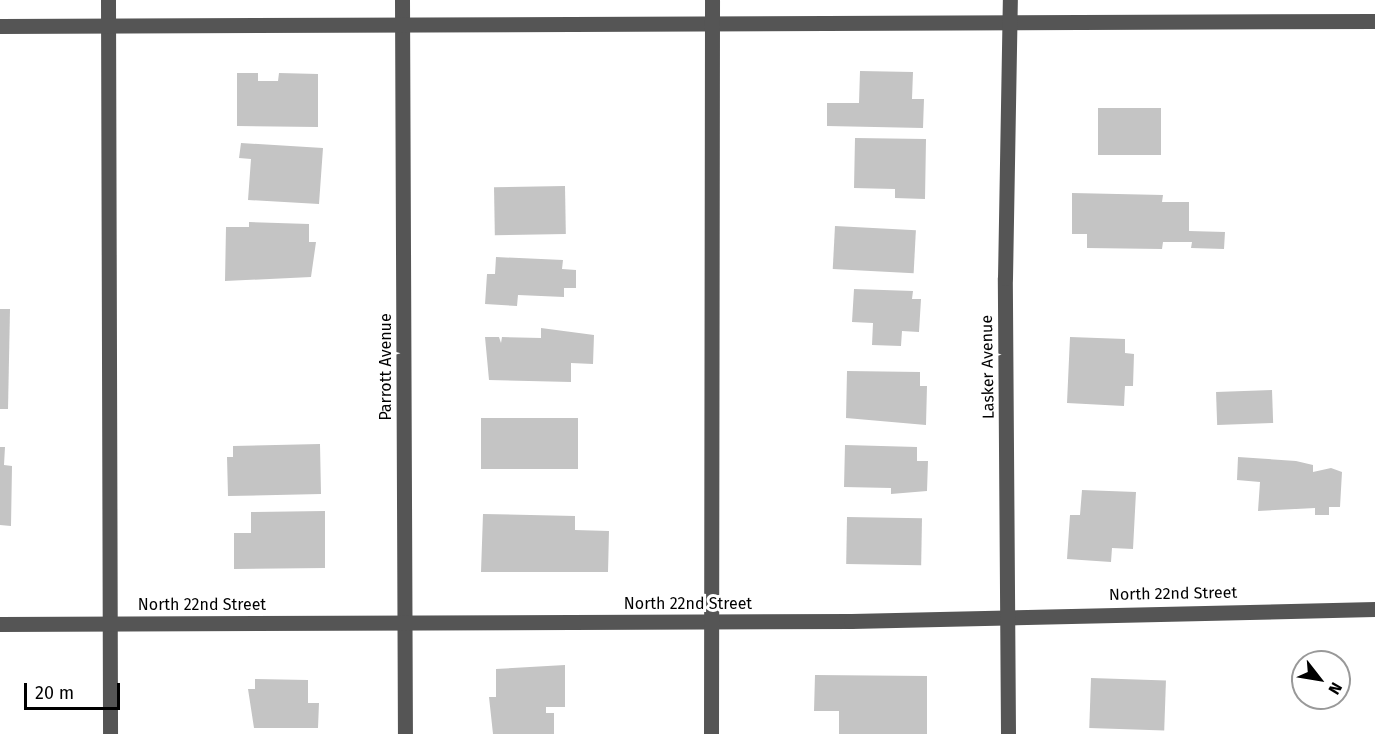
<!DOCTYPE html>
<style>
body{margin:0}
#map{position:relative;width:1375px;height:734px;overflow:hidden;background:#fff;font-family:"Fira Sans",sans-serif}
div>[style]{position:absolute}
.building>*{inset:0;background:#c4c4c4;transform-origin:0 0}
.minor>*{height:15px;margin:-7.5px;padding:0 7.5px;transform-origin:7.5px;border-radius:7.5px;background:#555}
span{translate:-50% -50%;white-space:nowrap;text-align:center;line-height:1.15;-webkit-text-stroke:6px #fff;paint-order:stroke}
.street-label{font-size:16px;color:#000}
.north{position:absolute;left:1291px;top:650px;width:60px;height:60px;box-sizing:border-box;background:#fff;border:2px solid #999;border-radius:50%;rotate:121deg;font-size:16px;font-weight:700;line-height:24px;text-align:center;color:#000}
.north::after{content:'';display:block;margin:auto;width:21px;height:27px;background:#000;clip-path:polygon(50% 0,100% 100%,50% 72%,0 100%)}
.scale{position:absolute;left:24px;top:683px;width:96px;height:27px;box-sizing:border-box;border:3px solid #000;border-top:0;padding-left:8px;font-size:18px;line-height:21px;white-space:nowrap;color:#000;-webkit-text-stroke:4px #fff;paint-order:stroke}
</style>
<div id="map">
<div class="building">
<div style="clip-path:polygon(860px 71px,913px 72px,912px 99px,924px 99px,923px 128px,827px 126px,827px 103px,859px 103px)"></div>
<div style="clip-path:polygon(237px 73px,258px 73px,258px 81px,278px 81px,279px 73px,318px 74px,318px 127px,237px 126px)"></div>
<div style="left:1098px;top:108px;width:63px;height:47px"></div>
<div style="clip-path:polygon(855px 138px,926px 139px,925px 199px,895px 198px,895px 189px,854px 188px)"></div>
<div style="clip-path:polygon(241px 143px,323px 148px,319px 204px,248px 200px,251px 159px,239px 158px)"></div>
<div style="left:565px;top:186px;width:48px;height:71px;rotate:89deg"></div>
<div style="clip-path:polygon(1072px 193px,1163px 195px,1162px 202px,1189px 202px,1189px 231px,1225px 232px,1224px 249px,1191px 248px,1192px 242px,1163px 242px,1162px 249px,1087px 248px,1087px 234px,1072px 234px)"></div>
<div style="clip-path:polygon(249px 222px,309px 224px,309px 242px,316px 242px,311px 277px,225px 281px,226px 227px,249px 227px)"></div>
<div style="left:835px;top:226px;width:81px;height:43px;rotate:3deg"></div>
<div style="clip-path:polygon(496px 257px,563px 260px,562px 269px,576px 270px,576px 288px,564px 288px,564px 297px,518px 295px,517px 306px,485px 304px,487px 274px,495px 274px)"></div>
<div style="clip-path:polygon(854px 289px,913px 291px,912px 299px,921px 299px,919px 332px,902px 331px,901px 346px,872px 345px,873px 323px,852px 322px)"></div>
<div style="clip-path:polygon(0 309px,10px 309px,8px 409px,0 409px)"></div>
<div style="clip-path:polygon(541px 328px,594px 335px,593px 364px,571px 363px,571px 382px,489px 380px,485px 337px,499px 337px,501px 343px,502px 337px,541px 338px)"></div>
<div style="clip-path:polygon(1070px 337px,1125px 339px,1125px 353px,1134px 354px,1133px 386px,1125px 386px,1124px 406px,1067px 403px)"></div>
<div style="clip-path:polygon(847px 371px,920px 372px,920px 386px,927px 386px,926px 425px,846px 418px)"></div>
<div style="left:1272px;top:390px;width:33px;height:56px;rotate:88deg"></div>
<div style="left:578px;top:418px;width:51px;height:97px;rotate:90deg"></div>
<div style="clip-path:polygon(320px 444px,321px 494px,228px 496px,227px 457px,233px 457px,233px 446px)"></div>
<div style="clip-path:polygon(845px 445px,917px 447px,917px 461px,928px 461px,927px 491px,891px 494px,891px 488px,844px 487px)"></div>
<div style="clip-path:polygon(0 447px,5px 447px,4px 465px,12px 466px,11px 526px,0 525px)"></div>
<div style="clip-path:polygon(1238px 457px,1296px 461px,1313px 465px,1313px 472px,1331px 468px,1342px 472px,1340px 507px,1329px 507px,1329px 515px,1315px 515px,1315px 508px,1258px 511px,1260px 482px,1237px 480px)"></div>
<div style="clip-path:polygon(1082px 490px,1136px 492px,1133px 549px,1112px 548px,1111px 562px,1067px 559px,1070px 515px,1080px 515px)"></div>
<div style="clip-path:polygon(325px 511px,325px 568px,234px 569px,234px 533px,251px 533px,251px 512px)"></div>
<div style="clip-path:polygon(483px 514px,575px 516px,575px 530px,609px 531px,608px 572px,481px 572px)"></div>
<div style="left:847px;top:517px;width:75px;height:47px;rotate:1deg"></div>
<div style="clip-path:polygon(565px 665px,565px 707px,546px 707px,546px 713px,554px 713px,554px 734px,493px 734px,489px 697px,496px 697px,496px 669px)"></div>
<div style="clip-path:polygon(815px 675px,927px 676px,927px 734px,839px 734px,839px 711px,814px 711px)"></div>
<div style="left:1091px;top:678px;width:75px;height:50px;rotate:2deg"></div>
<div style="clip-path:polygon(255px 679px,308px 680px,308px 703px,319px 703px,318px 728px,254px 728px,248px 689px,255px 689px)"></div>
</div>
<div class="minor">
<div style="left:108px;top:0;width:734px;rotate:89.84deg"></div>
<div style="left:402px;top:0;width:734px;rotate:89.77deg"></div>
<div style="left:0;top:26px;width:1375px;rotate:-0.21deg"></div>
<div style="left:0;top:624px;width:851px;rotate:-0.2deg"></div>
<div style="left:851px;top:621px;width:524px;rotate:-1.31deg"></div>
<div style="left:711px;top:734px;width:734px;rotate:-89.92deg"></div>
<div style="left:1008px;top:734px;width:456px;rotate:-90.4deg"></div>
<div style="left:1005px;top:278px;width:278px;rotate:-89deg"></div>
</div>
<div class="street-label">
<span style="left:386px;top:367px;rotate:-90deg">Parrott Avenue</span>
<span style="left:988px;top:367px;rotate:-91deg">Lasker Avenue</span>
<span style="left:1173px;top:594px;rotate:-1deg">North 22nd Street</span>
<span style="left:688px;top:604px">North 22nd Street</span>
<span style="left:202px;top:605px">North 22nd Street</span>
</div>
<div class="north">N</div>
<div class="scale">20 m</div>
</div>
